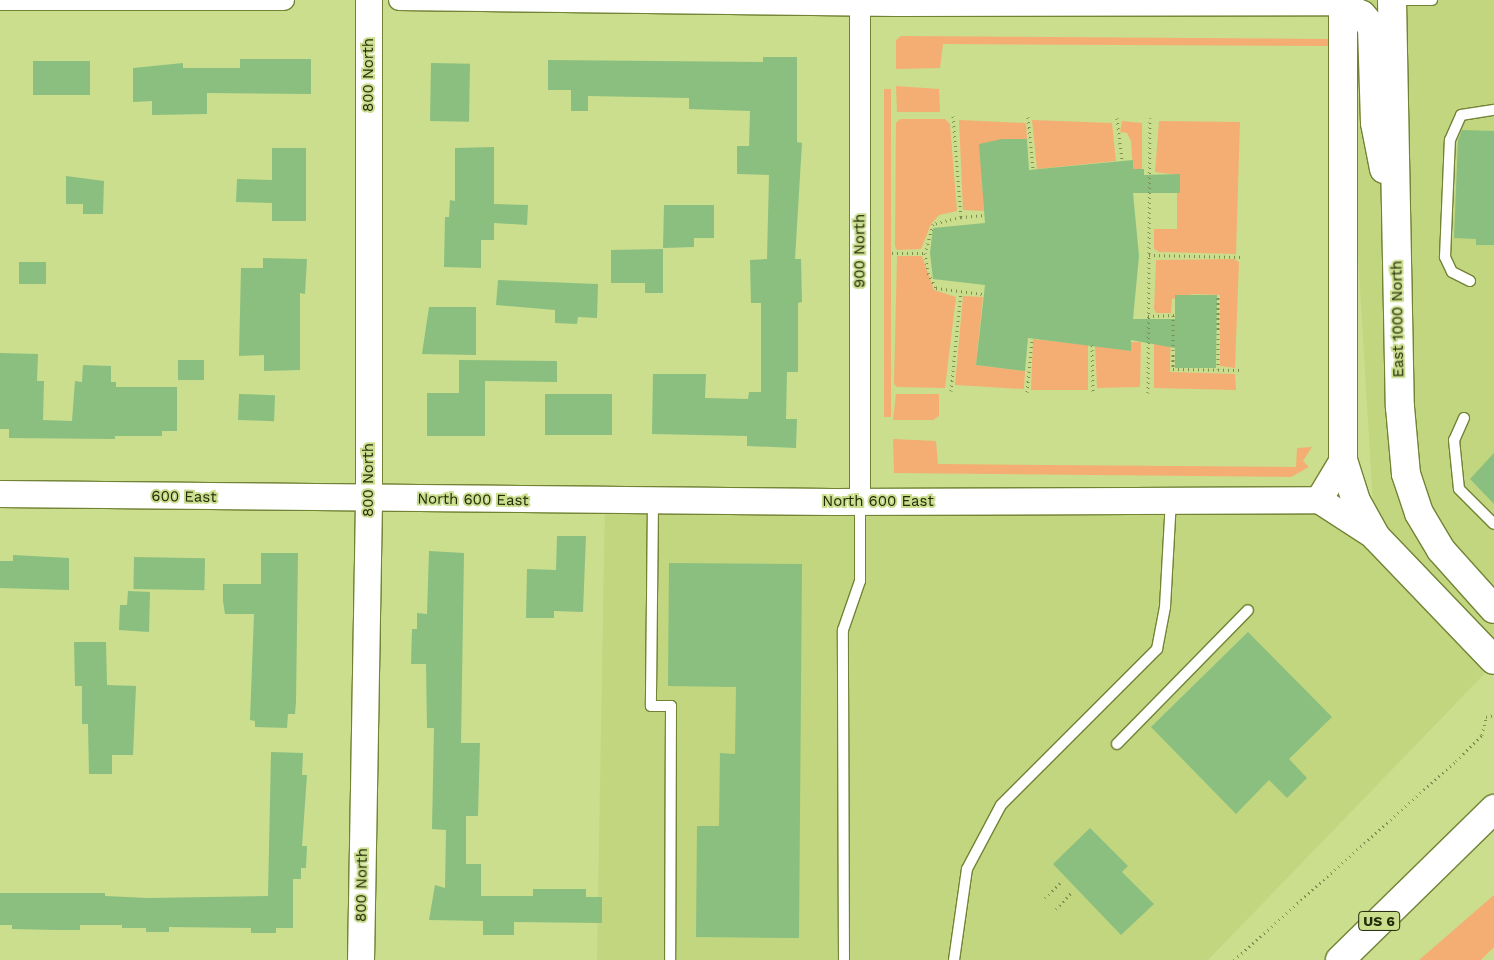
<!DOCTYPE html>
<style>
body{margin:0}
#map{position:relative;width:1494px;height:960px;overflow:hidden;background:#cade8e;font-family:"Work Sans",sans-serif}
div>[style]{position:absolute}
.built>*{inset:0;background:#c1d67e}
.green>*{inset:0;background:#f4ae74;transform-origin:0 0}
.building>*{inset:0;background:#8abf7f;transform-origin:0 0}
.path>*{height:3px;margin-top:-1.5px;transform-origin:0;background:repeating-linear-gradient(90deg,#7f8d52 0 1px,transparent 0 5px)}
.roads{filter:drop-shadow(1px 0 #728335) drop-shadow(-1px 0 #728335) drop-shadow(0 1px #728335) drop-shadow(0 -1px #728335)}
.service>*{height:10px;margin:-5px;padding:0 5px;transform-origin:5px;border-radius:5px;background:#fff}
.minor>*{height:20px;margin:-10px;padding:0 10px;transform-origin:10px;border-radius:10px;background:#fff}
.tertiary>*{height:26px;margin:-13px;padding:0 13px;transform-origin:13px;border-radius:13px;background:#fff}
.secondary>*{height:28px;margin:-14px;padding:0 14px;transform-origin:14px;border-radius:14px;background:#fff}
.trunk>*{height:28px;margin:-14px;padding:0 14px;transform-origin:14px;border-radius:14px;background:#fff}
span{translate:-50% -50%;white-space:nowrap;text-align:center;line-height:1.15;-webkit-text-stroke:4px #cade8e;paint-order:stroke}
.shield-label span{padding:1px 4px;background:#cade8e;border:1px solid;border-radius:4px;-webkit-text-stroke-width:0}
.shield-label{font-size:14px;color:#232a09;font-weight:700}
.street-label{font-size:15px;color:#232a09}
</style>
<div id="map">
<div class="built">
<div style="clip-path:polygon(1325px 0,1494px 0,1494px 664px,1208px 960px,597px 960px,605px 501px,1292px 501px,1375px 537px,1343px 6px)"></div>
</div>
<div class="green">
<div style="clip-path:polygon(901px 36px,1328px 39px,1331px 46px,943px 44px,940px 68px,896px 69px,896px 40px)"></div>
<div style="clip-path:polygon(896px 86px,939px 89px,940px 112px,897px 112px)"></div>
<div style="left:891px;top:89px;width:328px;height:7px;rotate:90deg"></div>
<div style="clip-path:polygon(900px 119px,945px 119px,950px 124px,957px 211px,939px 215px,931px 224px,921px 249px,897px 250px,895px 246px,896px 123px)"></div>
<div style="clip-path:polygon(959px 120px,1026px 123px,1027px 139px,980px 144px,984px 211px,963px 210px)"></div>
<div style="clip-path:polygon(1032px 120px,1112px 123px,1116px 161px,1037px 169px)"></div>
<div style="clip-path:polygon(1122px 121px,1142px 123px,1142px 169px,1133px 169px,1131px 141px,1127px 133px,1120px 132px)"></div>
<div style="clip-path:polygon(1159px 121px,1240px 122px,1236px 254px,1159px 252px,1154px 249px,1154px 229px,1177px 229px,1177px 193px,1180px 193px,1179px 175px,1155px 172px)"></div>
<div style="clip-path:polygon(897px 256px,922px 256px,934px 290px,956px 297px,945px 388px,897px 387px,894px 384px)"></div>
<div style="clip-path:polygon(1234px 259px,1239px 262px,1235px 368px,1220px 366px,1220px 295px,1193px 294px,1172px 299px,1171px 313px,1156px 313px,1154px 309px,1156px 260px)"></div>
<div style="clip-path:polygon(963px 296px,983px 297px,976px 365px,1025px 371px,1024px 389px,955px 385px)"></div>
<div style="clip-path:polygon(1159px 319px,1171px 319px,1170px 372px,1235px 374px,1236px 390px,1154px 388px,1154px 323px)"></div>
<div style="clip-path:polygon(1033px 339px,1088px 345px,1088px 390px,1031px 390px)"></div>
<div style="clip-path:polygon(1131px 342px,1141px 342px,1140px 387px,1097px 388px,1095px 346px,1131px 351px)"></div>
<div style="clip-path:polygon(896px 394px,939px 394px,939px 416px,933px 420px,893px 420px)"></div>
<div style="clip-path:polygon(893px 439px,936px 441px,938px 464px,1296px 467px,1297px 448px,1312px 447px,1303px 461px,1309px 467px,1291px 477px,894px 473px)"></div>
<div style="clip-path:polygon(1494px 895px,1494px 947px,1481px 960px,1419px 960px)"></div>
</div>
<div class="building">
<div style="clip-path:polygon(763px 57px,797px 57px,797px 142px,802px 143px,795px 259px,801px 259px,802px 302px,798px 303px,798px 372px,787px 372px,786px 419px,797px 419px,796px 448px,747px 446px,747px 436px,652px 434px,653px 374px,706px 374px,705px 398px,748px 399px,749px 392px,761px 392px,761px 303px,751px 303px,750px 260px,767px 259px,769px 175px,737px 174px,737px 146px,749px 146px,750px 111px,689px 109px,689px 98px,588px 96px,588px 111px,571px 111px,571px 90px,548px 90px,548px 60px,763px 62px)"></div>
<div style="clip-path:polygon(240px 59px,311px 59px,311px 94px,207px 93px,207px 114px,152px 115px,152px 101px,133px 102px,133px 68px,183px 63px,183px 68px,240px 68px)"></div>
<div style="left:90px;top:61px;width:34px;height:57px;rotate:90deg"></div>
<div style="left:431px;top:63px;width:39px;height:58px;rotate:1deg"></div>
<div style="clip-path:polygon(1462px 130px,1494px 131px,1494px 245px,1476px 245px,1476px 239px,1454px 238px,1458px 140px)"></div>
<div style="clip-path:polygon(1002px 139px,1027px 139px,1029px 170px,1133px 160px,1133px 169px,1144px 169px,1144px 175px,1180px 174px,1180px 193px,1133px 193px,1139px 256px,1133px 319px,1175px 319px,1175px 295px,1217px 295px,1216px 368px,1175px 368px,1175px 348px,1131px 340px,1131px 351px,1028px 338px,1025px 371px,976px 365px,985px 285px,933px 279px,930px 253px,933px 228px,985px 223px,979px 144px)"></div>
<div style="clip-path:polygon(494px 147px,494px 204px,528px 205px,527px 225px,494px 223px,494px 240px,481px 240px,481px 268px,444px 267px,445px 217px,449px 217px,450px 200px,455px 201px,455px 148px)"></div>
<div style="clip-path:polygon(272px 148px,306px 148px,306px 221px,272px 221px,272px 203px,236px 202px,237px 179px,272px 180px)"></div>
<div style="clip-path:polygon(66px 176px,104px 181px,103px 214px,83px 214px,83px 204px,66px 204px)"></div>
<div style="clip-path:polygon(664px 205px,714px 205px,714px 238px,694px 238px,694px 247px,663px 248px)"></div>
<div style="clip-path:polygon(663px 249px,663px 293px,645px 293px,645px 283px,611px 283px,611px 250px)"></div>
<div style="clip-path:polygon(263px 258px,307px 259px,305px 294px,300px 293px,300px 370px,264px 371px,264px 355px,239px 356px,241px 268px,263px 268px)"></div>
<div style="left:19px;top:262px;width:27px;height:22px"></div>
<div style="clip-path:polygon(498px 280px,598px 284px,597px 318px,578px 317px,577px 324px,555px 323px,555px 310px,496px 305px)"></div>
<div style="clip-path:polygon(429px 307px,476px 307px,476px 355px,422px 354px)"></div>
<div style="clip-path:polygon(0 353px,38px 354px,37px 381px,44px 381px,43px 420px,72px 421px,75px 381px,82px 382px,83px 365px,111px 366px,111px 382px,116px 382px,116px 387px,177px 387px,177px 431px,162px 431px,162px 436px,115px 436px,115px 439px,9px 438px,9px 429px,0 429px)"></div>
<div style="left:178px;top:360px;width:26px;height:20px"></div>
<div style="clip-path:polygon(459px 360px,557px 361px,557px 382px,485px 381px,485px 436px,427px 436px,427px 393px,459px 393px)"></div>
<div style="left:239px;top:394px;width:36px;height:26px;rotate:2deg"></div>
<div style="left:545px;top:394px;width:67px;height:41px"></div>
<div style="clip-path:polygon(1494px 453px,1494px 504px,1470px 479px)"></div>
<div style="clip-path:polygon(557px 536px,586px 536px,583px 612px,554px 611px,554px 618px,526px 618px,527px 569px,556px 570px)"></div>
<div style="clip-path:polygon(429px 551px,464px 553px,461px 743px,480px 743px,478px 816px,466px 816px,466px 864px,481px 864px,481px 896px,533px 896px,533px 889px,586px 889px,586px 897px,602px 897px,602px 923px,514px 922px,514px 935px,483px 935px,483px 921px,429px 920px,435px 885px,445px 888px,446px 830px,432px 829px,434px 728px,427px 728px,426px 664px,411px 664px,412px 629px,417px 629px,417px 613px,427px 614px)"></div>
<div style="clip-path:polygon(261px 553px,298px 553px,296px 702px,295px 714px,288px 714px,287px 728px,255px 727px,255px 721px,250px 720px,254px 614px,225px 614px,223px 601px,223px 584px,261px 584px)"></div>
<div style="clip-path:polygon(13px 555px,69px 558px,69px 590px,0 588px,0 561px,13px 561px)"></div>
<div style="left:134px;top:557px;width:71px;height:32px;rotate:1deg"></div>
<div style="clip-path:polygon(669px 563px,802px 564px,799px 938px,696px 937px,697px 826px,719px 826px,720px 753px,735px 754px,736px 687px,668px 686px)"></div>
<div style="clip-path:polygon(128px 591px,150px 592px,149px 632px,119px 630px,120px 605px,127px 605px)"></div>
<div style="clip-path:polygon(1248px 632px,1332px 717px,1289px 759px,1307px 778px,1287px 798px,1269px 780px,1236px 814px,1151px 727px)"></div>
<div style="clip-path:polygon(74px 642px,106px 642px,107px 685px,136px 686px,133px 755px,112px 755px,112px 774px,89px 774px,88px 724px,82px 724px,82px 686px,75px 686px)"></div>
<div style="clip-path:polygon(271px 752px,303px 753px,302px 775px,307px 775px,302px 846px,307px 846px,306px 868px,301px 868px,301px 879px,293px 879px,293px 928px,276px 928px,276px 933px,251px 933px,251px 928px,169px 927px,169px 932px,146px 932px,146px 928px,122px 928px,122px 925px,80px 925px,80px 930px,58px 930px,12px 929px,12px 925px,0 925px,0 893px,105px 893px,105px 896px,148px 898px,268px 896px)"></div>
<div style="clip-path:polygon(1090px 828px,1128px 866px,1122px 872px,1154px 904px,1121px 935px,1053px 864px)"></div>
</div>
<div class="path">
<div style="left:953px;top:116px;width:101px;rotate:85.5deg"></div>
<div style="left:961px;top:217px;width:24px;rotate:-5deg"></div>
<div style="left:1028px;top:117px;width:52px;rotate:84.5deg"></div>
<div style="left:1117px;top:118px;width:42px;rotate:83.2deg"></div>
<div style="left:961px;top:217px;width:29px;rotate:166deg"></div>
<div style="left:933px;top:224px;width:30px;rotate:105deg"></div>
<div style="left:925px;top:253px;width:20px;rotate:81deg"></div>
<div style="left:928px;top:273px;width:17px;rotate:62deg"></div>
<div style="left:936px;top:288px;width:47px;rotate:7.3deg"></div>
<div style="left:892px;top:253px;width:33px"></div>
<div style="left:1149px;top:255px;width:92px;rotate:1.2deg"></div>
<div style="left:1173px;top:315px;width:54px;rotate:90deg"></div>
<div style="left:1173px;top:369px;width:67px;rotate:0.9deg"></div>
<div style="left:1148px;top:316px;width:27px;rotate:-2deg"></div>
<div style="left:1092px;top:345px;width:47px;rotate:88.8deg"></div>
<div style="left:1218px;top:369px;width:72px;rotate:-90deg"></div>
<div style="left:951px;top:391px;width:100px;rotate:-84.3deg"></div>
<div style="left:1027px;top:392px;width:53px;rotate:-84.6deg"></div>
<div style="left:1148px;top:393px;width:275px;rotate:-89.6deg"></div>
<div style="left:1045px;top:898px;width:23px;rotate:-45deg"></div>
<div style="left:1056px;top:909px;width:22px;rotate:-47deg"></div>
<div style="left:1234px;top:960px;width:298px;rotate:-41.9deg"></div>
<div style="left:1456px;top:761px;width:37px;rotate:-45deg"></div>
<div style="left:1482px;top:735px;width:18px;rotate:-77deg"></div>
<div style="left:1486px;top:717px;width:8px;rotate:-14deg"></div>
</div>
<div class="roads">
<div class="service">
<div style="left:1398px;top:0;width:34px"></div>
<div style="left:1470px;top:281px;width:20px;rotate:-153deg"></div>
<div style="left:1452px;top:272px;width:17px;rotate:-115deg"></div>
<div style="left:1445px;top:257px;width:117px;rotate:-87.6deg"></div>
<div style="left:1450px;top:140px;width:27px;rotate:-66deg"></div>
<div style="left:1461px;top:115px;width:33px;rotate:-9deg"></div>
<div style="left:1464px;top:418px;width:24px;rotate:114deg"></div>
<div style="left:1454px;top:440px;width:49px;rotate:84.2deg"></div>
<div style="left:1459px;top:489px;width:49px;rotate:45deg"></div>
<div style="left:653px;top:502px;width:204px;rotate:90.6deg"></div>
<div style="left:651px;top:706px;width:20px"></div>
<div style="left:671px;top:706px;width:254px;rotate:90.2deg"></div>
<div style="left:1117px;top:744px;width:187px;rotate:-45.6deg"></div>
<div style="left:844px;top:960px;width:330px;rotate:-90.2deg"></div>
<div style="left:843px;top:630px;width:52px;rotate:-70.9deg"></div>
<div style="left:860px;top:581px;width:78px;rotate:-90deg"></div>
<div style="left:954px;top:960px;width:92px;rotate:-81.9deg"></div>
<div style="left:967px;top:869px;width:72px;rotate:-62deg"></div>
<div style="left:1001px;top:805px;width:221px;rotate:-45deg"></div>
<div style="left:1157px;top:649px;width:43px;rotate:-79.2deg"></div>
<div style="left:1165px;top:607px;width:107px;rotate:-86.8deg"></div>
</div>
<div class="minor">
<div style="left:0;top:0;width:284px"></div>
<div style="left:399px;top:0;width:497px;rotate:0.7deg"></div>
<div style="left:896px;top:6px;width:446px;rotate:-0.1deg"></div>
<div style="left:860px;top:0;width:502px;rotate:90deg"></div>
</div>
<div class="tertiary">
<div style="left:0;top:494px;width:833px;rotate:0.55deg"></div>
<div style="left:833px;top:502px;width:486px;rotate:-0.2deg"></div>
<div style="left:1319px;top:500px;width:68px;rotate:33deg"></div>
<div style="left:1319px;top:500px;width:47px;rotate:-59deg"></div>
<div style="left:361px;top:960px;width:461px;rotate:-89deg"></div>
<div style="left:369px;top:499px;width:499px;rotate:-90deg"></div>
</div>
<div class="secondary">
<div style="left:1343px;top:0;width:460px;rotate:90deg"></div>
<div style="left:1343px;top:460px;width:43px;rotate:72.4deg"></div>
<div style="left:1356px;top:501px;width:41px;rotate:60.9deg"></div>
<div style="left:1376px;top:537px;width:170px;rotate:46.2deg"></div>
<div style="left:1392px;top:0;width:407px;rotate:88.9deg"></div>
<div style="left:1400px;top:407px;width:67px;rotate:84.9deg"></div>
<div style="left:1406px;top:474px;width:41px;rotate:71.6deg"></div>
<div style="left:1419px;top:513px;width:43px;rotate:59.3deg"></div>
<div style="left:1441px;top:550px;width:79px;rotate:48.1deg"></div>
<div style="left:1342px;top:5px;width:22px;rotate:27deg"></div>
<div style="left:1362px;top:15px;width:16px;rotate:50deg"></div>
<div style="left:1372px;top:27px;width:96px;rotate:88.2deg"></div>
<div style="left:1375px;top:123px;width:47px;rotate:78.9deg"></div>
</div>
<div class="trunk">
<div style="left:1340px;top:960px;width:216px;rotate:-44.4deg"></div>
</div>
</div>
<div class="shield-label">
<span style="left:1379px;top:921px">US 6</span>
</div>
<div class="street-label">
<span style="left:369px;top:75px;rotate:-90deg">800 North</span>
<span style="left:860px;top:251px;rotate:-90deg">900 North</span>
<span style="left:1398px;top:319px;rotate:-91deg">East 1000 North</span>
<span style="left:369px;top:480px;rotate:-90deg">800 North</span>
<span style="left:184px;top:497px;rotate:1deg">600 East</span>
<span style="left:473px;top:500px;rotate:1deg">North 600 East</span>
<span style="left:878px;top:502px">North 600 East</span>
<span style="left:362px;top:885px;rotate:-89deg">800 North</span>
</div>
</div>
